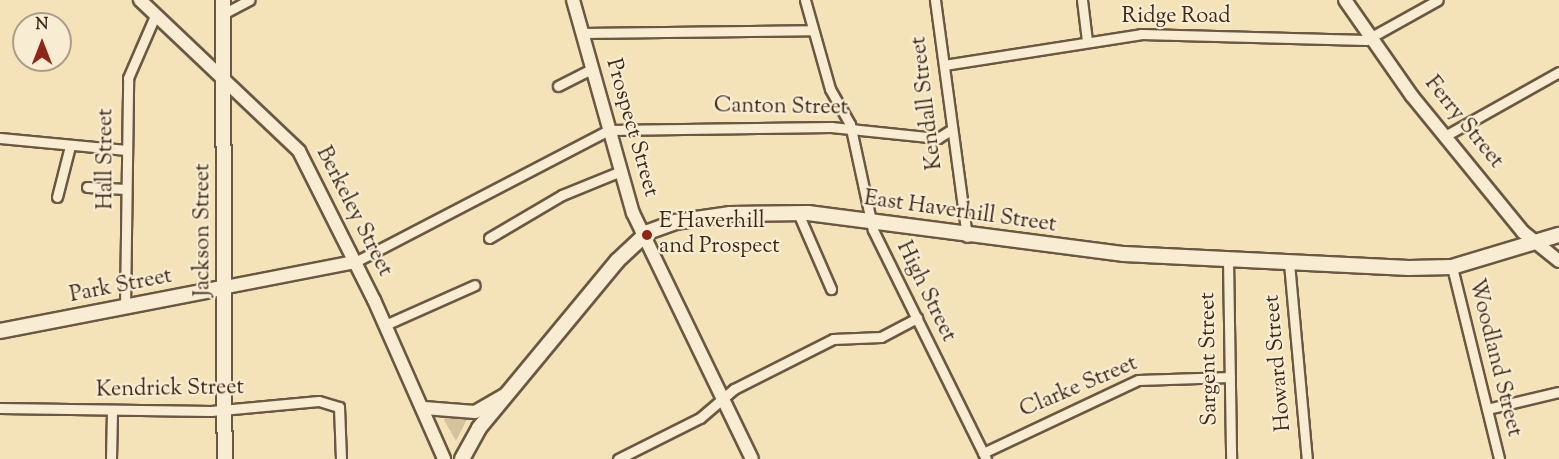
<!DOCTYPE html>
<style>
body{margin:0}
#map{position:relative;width:1559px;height:459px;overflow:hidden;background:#f4e2b9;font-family:"Sorts Mill Goudy",serif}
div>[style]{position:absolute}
.green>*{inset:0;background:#d5c39e}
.roads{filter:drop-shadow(2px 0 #6a5842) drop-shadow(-2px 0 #6a5842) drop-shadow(0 2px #6a5842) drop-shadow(0 -2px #6a5842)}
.minor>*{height:9px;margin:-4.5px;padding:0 4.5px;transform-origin:4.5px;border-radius:4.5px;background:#f8ecd2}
.tertiary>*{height:12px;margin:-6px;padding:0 6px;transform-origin:6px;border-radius:6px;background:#f8ecd2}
.secondary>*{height:14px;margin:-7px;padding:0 7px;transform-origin:7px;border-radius:7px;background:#f8ecd2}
.dots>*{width:16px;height:16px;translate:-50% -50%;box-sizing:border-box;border:3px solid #f8ecd2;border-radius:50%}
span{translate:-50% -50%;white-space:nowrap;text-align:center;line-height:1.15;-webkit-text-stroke:4.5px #f8ecd2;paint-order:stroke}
.street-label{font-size:22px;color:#3c2a1b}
.poi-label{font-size:22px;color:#3c2a1b}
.left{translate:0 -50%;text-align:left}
.north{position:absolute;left:12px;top:12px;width:60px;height:60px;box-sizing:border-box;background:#f8ecd2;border:2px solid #ad9e89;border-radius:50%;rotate:0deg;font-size:16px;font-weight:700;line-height:24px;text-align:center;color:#3c2a1b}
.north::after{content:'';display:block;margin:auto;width:21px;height:27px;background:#8f2418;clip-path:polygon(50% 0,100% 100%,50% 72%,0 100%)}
</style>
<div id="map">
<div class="green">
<div style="clip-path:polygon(446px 417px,467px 419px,456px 441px,444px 420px)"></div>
</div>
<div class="roads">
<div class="minor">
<div style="left:805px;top:0;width:92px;rotate:74.3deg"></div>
<div style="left:830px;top:89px;width:40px;rotate:60.3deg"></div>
<div style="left:850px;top:124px;width:108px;rotate:77.8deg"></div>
<div style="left:873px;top:230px;width:255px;rotate:63.7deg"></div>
<div style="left:935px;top:0;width:239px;rotate:82.3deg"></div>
<div style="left:1082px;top:0;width:41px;rotate:83deg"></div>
<div style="left:223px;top:14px;width:30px;rotate:-28deg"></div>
<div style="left:582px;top:33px;width:230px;rotate:-0.7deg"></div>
<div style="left:944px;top:65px;width:199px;rotate:-8.9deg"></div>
<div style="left:1141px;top:34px;width:225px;rotate:1.5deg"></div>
<div style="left:1366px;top:40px;width:82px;rotate:-29.1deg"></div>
<div style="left:558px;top:86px;width:38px;rotate:-27deg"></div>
<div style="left:1445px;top:136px;width:131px;rotate:-29.3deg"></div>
<div style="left:0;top:138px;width:127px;rotate:5.4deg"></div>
<div style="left:87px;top:187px;width:39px;rotate:3deg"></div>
<div style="left:57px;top:197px;width:53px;rotate:-75.7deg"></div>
<div style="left:798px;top:213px;width:83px;rotate:66.5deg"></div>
<div style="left:489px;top:238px;width:85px;rotate:-30.5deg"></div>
<div style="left:562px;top:195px;width:64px;rotate:-22.1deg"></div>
<div style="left:1228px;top:259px;width:200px;rotate:89.1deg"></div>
<div style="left:355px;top:262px;width:286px;rotate:-27.5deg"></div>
<div style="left:609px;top:130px;width:222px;rotate:-0.8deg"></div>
<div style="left:831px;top:127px;width:108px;rotate:5.9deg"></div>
<div style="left:938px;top:138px;width:13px;rotate:-32deg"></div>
<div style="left:1289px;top:263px;width:197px;rotate:84.8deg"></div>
<div style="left:1452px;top:267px;width:198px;rotate:76.2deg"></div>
<div style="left:125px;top:307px;width:229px;rotate:-89.2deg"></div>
<div style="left:128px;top:78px;width:68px;rotate:-66.5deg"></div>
<div style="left:385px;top:325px;width:98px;rotate:-24deg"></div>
<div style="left:0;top:408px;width:211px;rotate:0.8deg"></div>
<div style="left:211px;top:411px;width:108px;rotate:-5.3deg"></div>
<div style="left:319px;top:401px;width:21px;rotate:17deg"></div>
<div style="left:339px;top:407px;width:52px;rotate:87.8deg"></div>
<div style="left:1487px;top:409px;width:74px;rotate:-13.3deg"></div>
<div style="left:983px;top:453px;width:171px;rotate:-25.2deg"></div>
<div style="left:1138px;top:380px;width:92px;rotate:-1.9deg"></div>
<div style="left:111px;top:459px;width:48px;rotate:-88.8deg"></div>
<div style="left:618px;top:459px;width:92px;rotate:-26.6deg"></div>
<div style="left:700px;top:418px;width:45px;rotate:-40.5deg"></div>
<div style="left:734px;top:389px;width:111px;rotate:-26.8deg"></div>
<div style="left:833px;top:339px;width:48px;rotate:-2.4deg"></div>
<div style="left:881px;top:337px;width:41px;rotate:-27.8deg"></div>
</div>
<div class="tertiary">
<div style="left:140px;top:0;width:219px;rotate:43.5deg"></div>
<div style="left:299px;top:151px;width:167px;rotate:63.3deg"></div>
<div style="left:374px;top:300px;width:174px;rotate:66.2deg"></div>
<div style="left:573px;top:0;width:221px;rotate:74.3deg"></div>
<div style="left:633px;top:213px;width:273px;rotate:64.2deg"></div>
<div style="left:1345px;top:0;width:117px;rotate:55.1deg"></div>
<div style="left:1412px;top:96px;width:176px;rotate:50.8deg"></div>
<div style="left:1523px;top:232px;width:46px;rotate:38.9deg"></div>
<div style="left:226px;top:287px;width:131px;rotate:-11deg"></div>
<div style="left:424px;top:408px;width:51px;rotate:4.5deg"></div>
<div style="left:475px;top:412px;width:34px;rotate:-30deg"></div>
</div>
<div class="secondary">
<div style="left:223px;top:0;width:459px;rotate:89.8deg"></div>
<div style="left:0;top:331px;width:230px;rotate:-11deg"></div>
<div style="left:462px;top:459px;width:35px;rotate:-61deg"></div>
<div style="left:479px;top:428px;width:217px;rotate:-50.4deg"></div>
<div style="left:617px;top:261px;width:42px;rotate:-43.1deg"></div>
<div style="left:648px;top:232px;width:29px;rotate:-20deg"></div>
<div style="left:675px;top:222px;width:56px;rotate:-8.3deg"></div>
<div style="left:730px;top:214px;width:78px;rotate:-0.7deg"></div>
<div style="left:808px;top:213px;width:319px;rotate:7.4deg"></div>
<div style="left:1124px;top:254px;width:285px;rotate:2.8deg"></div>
<div style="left:1409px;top:268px;width:43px;rotate:-1.3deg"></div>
<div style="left:1452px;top:267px;width:112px;rotate:-16.7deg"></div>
</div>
</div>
<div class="dots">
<div style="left:647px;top:235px;background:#8f2418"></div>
</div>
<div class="street-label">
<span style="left:1176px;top:18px">Ridge Road</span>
<span style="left:928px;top:103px;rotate:-97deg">Kendall Street</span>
<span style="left:781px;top:108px;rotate:1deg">Canton Street</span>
<span style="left:1463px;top:123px;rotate:51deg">Ferry Street</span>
<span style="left:631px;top:128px;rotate:74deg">Prospect Street</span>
<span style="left:107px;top:159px;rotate:-90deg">Hall Street</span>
<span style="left:353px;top:212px;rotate:63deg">Berkeley Street</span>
<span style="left:960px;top:213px;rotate:8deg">East Haverhill Street</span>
<span style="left:204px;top:230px;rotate:-90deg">Jackson Street</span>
<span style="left:121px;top:287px;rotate:-11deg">Park Street</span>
<span style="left:925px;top:292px;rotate:64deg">High Street</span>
<span style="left:1494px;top:358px;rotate:76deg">Woodland Street</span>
<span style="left:1210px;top:359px;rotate:-91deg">Sargent Street</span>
<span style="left:1279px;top:363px;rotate:-95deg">Howard Street</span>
<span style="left:1079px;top:388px;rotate:-23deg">Clarke Street</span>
<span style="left:170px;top:390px;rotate:-1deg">Kendrick Street</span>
</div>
<div class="poi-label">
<span class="left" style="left:659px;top:235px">E Haverhill<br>and Prospect</span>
</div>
<div class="north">N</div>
</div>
